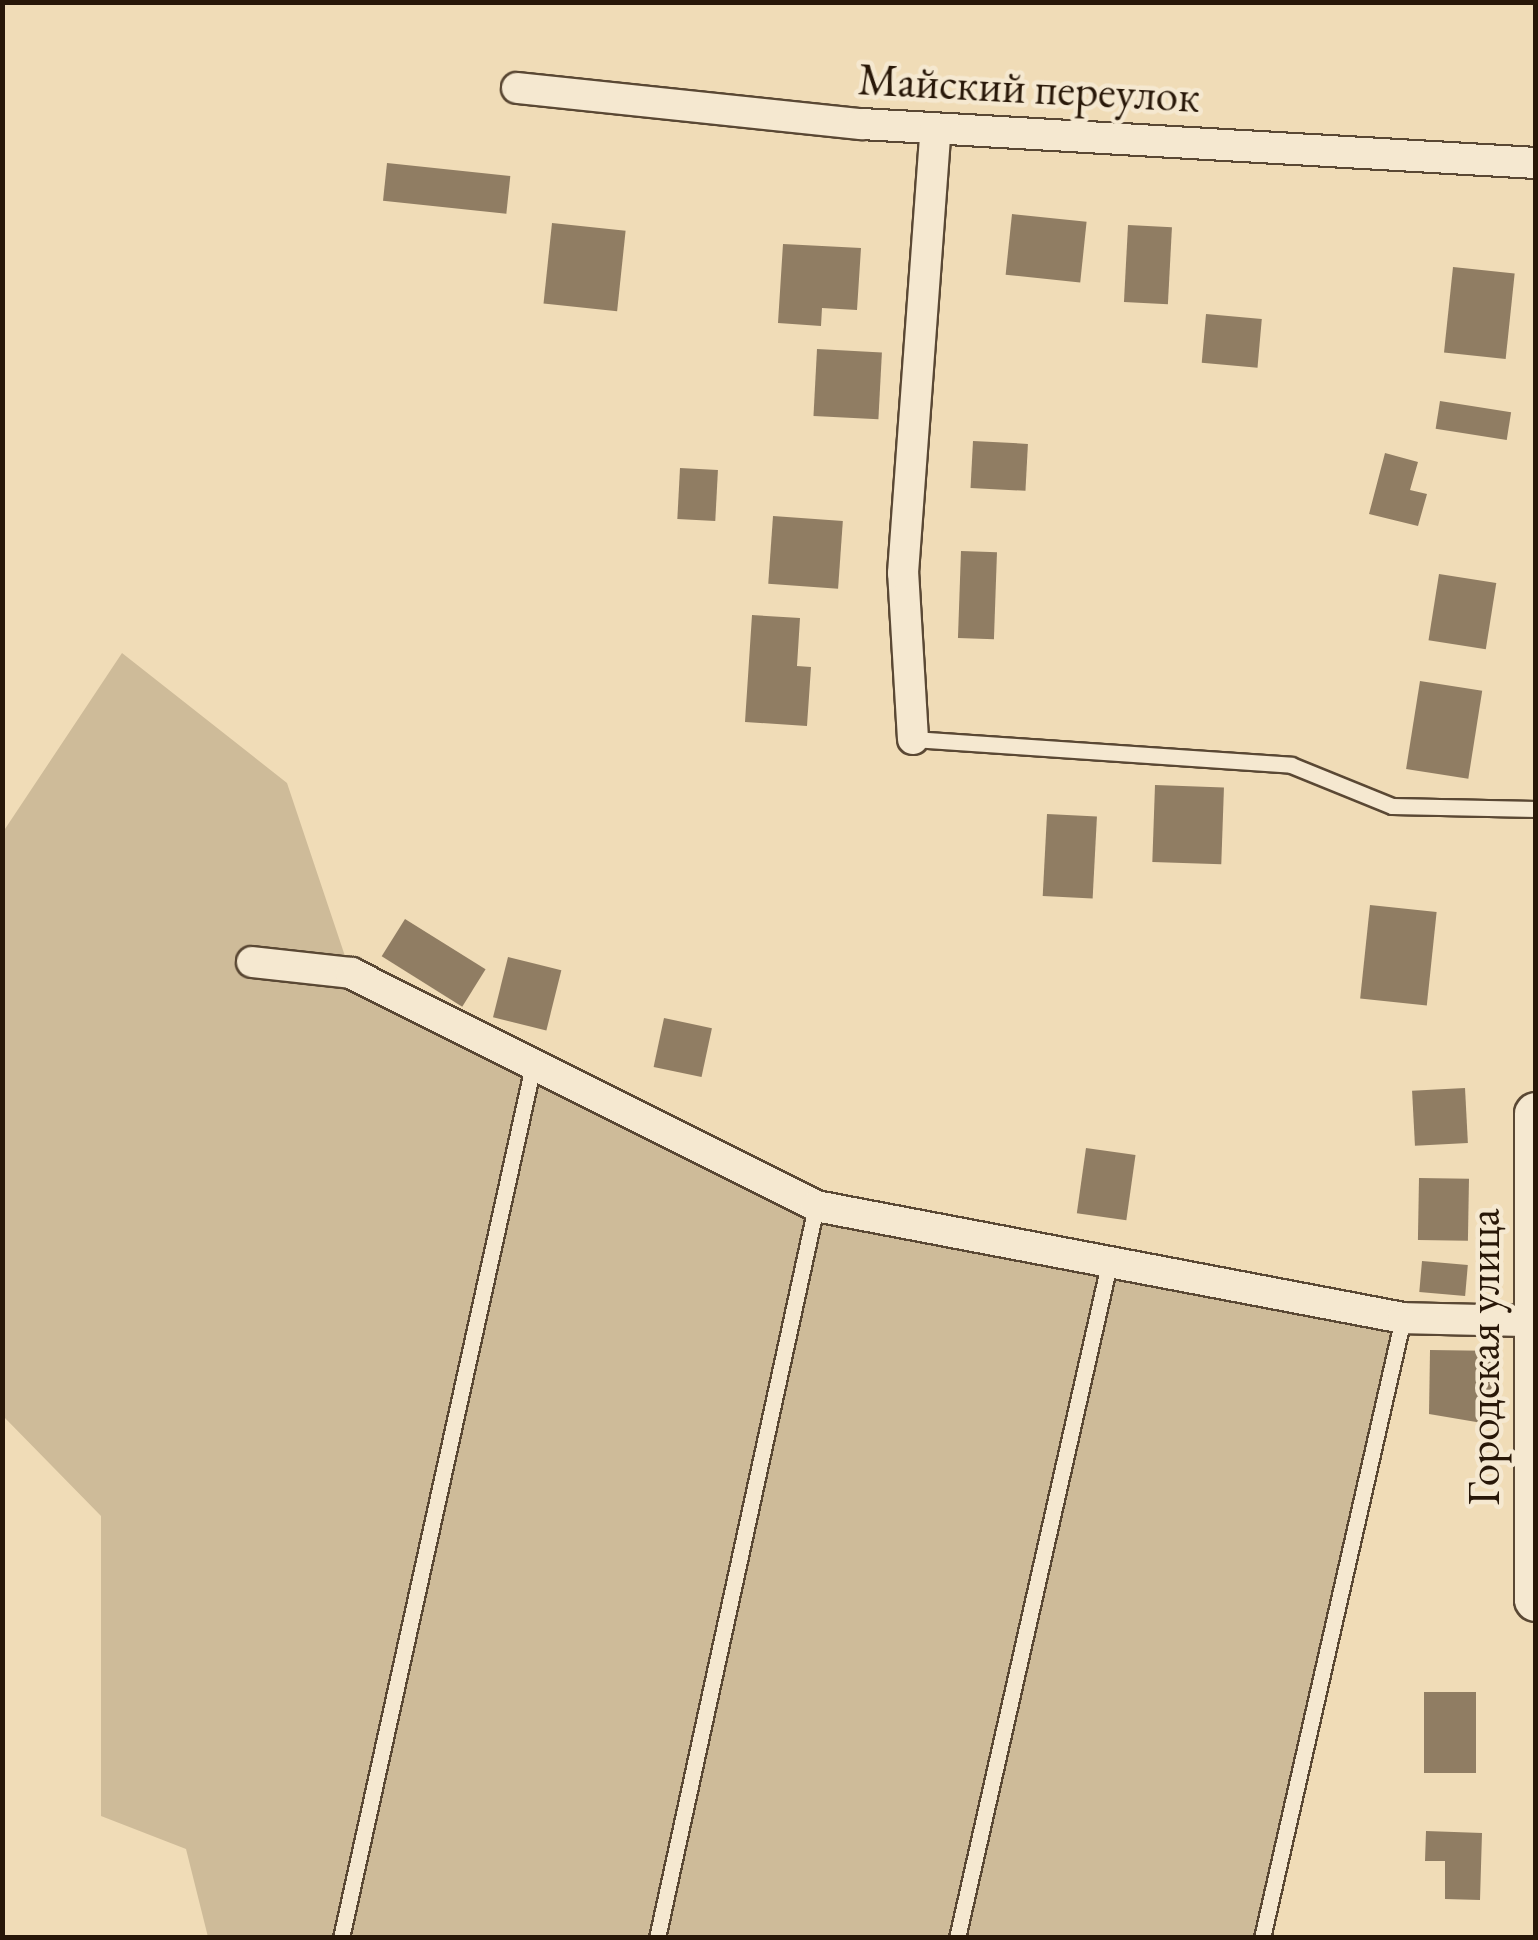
<!DOCTYPE html>
<meta charset="utf-8">
<style>
body{margin:0}
#map{position:relative;width:1538px;height:1940px;overflow:hidden;background:#f0dcb7;font-family:"EB Garamond",serif}
div>[style]{position:absolute}
.green>*{inset:0;background:#cebb99}
.building>*{inset:0;background:#907d63;transform-origin:0 0}
.roads{filter:drop-shadow(2px 0 #5a4834) drop-shadow(-2px 0 #5a4834) drop-shadow(0 2px #5a4834) drop-shadow(0 -2px #5a4834)}
.lane>*{height:15px;margin:-7.5px;padding:0 7.5px;transform-origin:7.5px;border-radius:7.5px;background:#f5e8d0}
.street>*{height:30px;margin:-15px;padding:0 15px;transform-origin:15px;border-radius:15px;background:#f5e8d0}
.secondary>*{height:42px;margin:-21px;padding:0 21px;transform-origin:21px;border-radius:21px;background:#f5e8d0}
span{translate:-50% -50%;white-space:nowrap;text-align:center;line-height:1.15;-webkit-text-stroke:9px #f5e8d0;paint-order:stroke}
.street-label{font-size:45px;color:#281708}
.frame{position:absolute;inset:0;border:5px solid #281708;pointer-events:none}
</style>
<div id="map">
<div class="green">
<div style="clip-path:polygon(122px 653px,287px 783px,351px 974px,772px 1187px,1403px 1318px,1262px 1937px,208px 1937px,186px 1849px,101px 1816px,101px 1516px,3px 1416px,3px 832px)"></div>
</div>
<div class="building">
<div style="left:387px;top:163px;width:124px;height:38px;rotate:6deg"></div>
<div style="left:1012px;top:214px;width:75px;height:61px;rotate:6deg"></div>
<div style="left:552px;top:223px;width:74px;height:81px;rotate:6deg"></div>
<div style="left:1128px;top:225px;width:44px;height:77px;rotate:3deg"></div>
<div style="clip-path:polygon(783px 244px,861px 248px,857px 310px,822px 308px,821px 326px,778px 323px)"></div>
<div style="left:1453px;top:267px;width:62px;height:86px;rotate:6deg"></div>
<div style="left:1206px;top:314px;width:56px;height:49px;rotate:5deg"></div>
<div style="left:817px;top:349px;width:65px;height:67px;rotate:3deg"></div>
<div style="left:1440px;top:401px;width:72px;height:28px;rotate:9deg"></div>
<div style="left:973px;top:441px;width:55px;height:47px;rotate:3deg"></div>
<div style="clip-path:polygon(1385px 453px,1418px 462px,1410px 490px,1427px 494px,1418px 526px,1369px 514px)"></div>
<div style="left:680px;top:468px;width:38px;height:51px;rotate:3deg"></div>
<div style="left:773px;top:516px;width:70px;height:68px;rotate:4deg"></div>
<div style="left:961px;top:551px;width:36px;height:87px;rotate:2deg"></div>
<div style="left:1439px;top:574px;width:58px;height:67px;rotate:9deg"></div>
<div style="clip-path:polygon(752px 615px,800px 618px,797px 666px,811px 667px,807px 726px,745px 722px)"></div>
<div style="left:1420px;top:681px;width:63px;height:89px;rotate:9deg"></div>
<div style="left:1155px;top:785px;width:69px;height:77px;rotate:2deg"></div>
<div style="left:1047px;top:814px;width:50px;height:82px;rotate:3deg"></div>
<div style="left:1370px;top:905px;width:67px;height:94px;rotate:6deg"></div>
<div style="left:405px;top:919px;width:95px;height:44px;rotate:32deg"></div>
<div style="left:508px;top:957px;width:55px;height:62px;rotate:14deg"></div>
<div style="left:664px;top:1018px;width:49px;height:50px;rotate:12deg"></div>
<div style="left:1465px;top:1088px;width:55px;height:53px;rotate:87deg"></div>
<div style="left:1086px;top:1148px;width:50px;height:66px;rotate:8deg"></div>
<div style="left:1419px;top:1178px;width:50px;height:62px;rotate:1deg"></div>
<div style="left:1422px;top:1261px;width:46px;height:31px;rotate:5deg"></div>
<div style="clip-path:polygon(1430px 1350px,1501px 1351px,1500px 1426px,1429px 1414px)"></div>
<div style="left:1424px;top:1692px;width:52px;height:81px"></div>
<div style="clip-path:polygon(1426px 1831px,1482px 1833px,1480px 1900px,1445px 1899px,1445px 1861px,1425px 1861px)"></div>
</div>
<div class="roads">
<div class="lane">
<div style="left:913px;top:739px;width:379px;rotate:3.9deg"></div>
<div style="left:1291px;top:765px;width:109px;rotate:22.1deg"></div>
<div style="left:1392px;top:806px;width:144px;rotate:1.2deg"></div>
<div style="left:341px;top:1938px;width:898px;rotate:-77.59deg"></div>
<div style="left:657px;top:1938px;width:749px;rotate:-77.74deg"></div>
<div style="left:957px;top:1938px;width:691px;rotate:-77.29deg"></div>
<div style="left:1262px;top:1938px;width:636px;rotate:-77.19deg"></div>
</div>
<div class="street">
<div style="left:517px;top:88px;width:347px;rotate:6deg"></div>
<div style="left:862px;top:124px;width:675px;rotate:3.31deg"></div>
<div style="left:913px;top:739px;width:166px;rotate:-93.4deg"></div>
<div style="left:903px;top:573px;width:446px;rotate:-85.8deg"></div>
<div style="left:252px;top:962px;width:100px;rotate:6.3deg"></div>
<div style="left:351px;top:973px;width:520px;rotate:26.61deg"></div>
<div style="left:816px;top:1206px;width:598px;rotate:10.8deg"></div>
<div style="left:1403px;top:1318px;width:127px;rotate:1.4deg"></div>
</div>
<div class="secondary">
<div style="left:1536px;top:1114px;width:486px;rotate:90deg"></div>
</div>
</div>
<div class="street-label">
<span style="left:1029px;top:88px;rotate:3deg">Майский переулок</span>
<span style="left:1484px;top:1357px;rotate:-90deg">Городская улица</span>
</div>
<div class="frame"></div>
</div>
